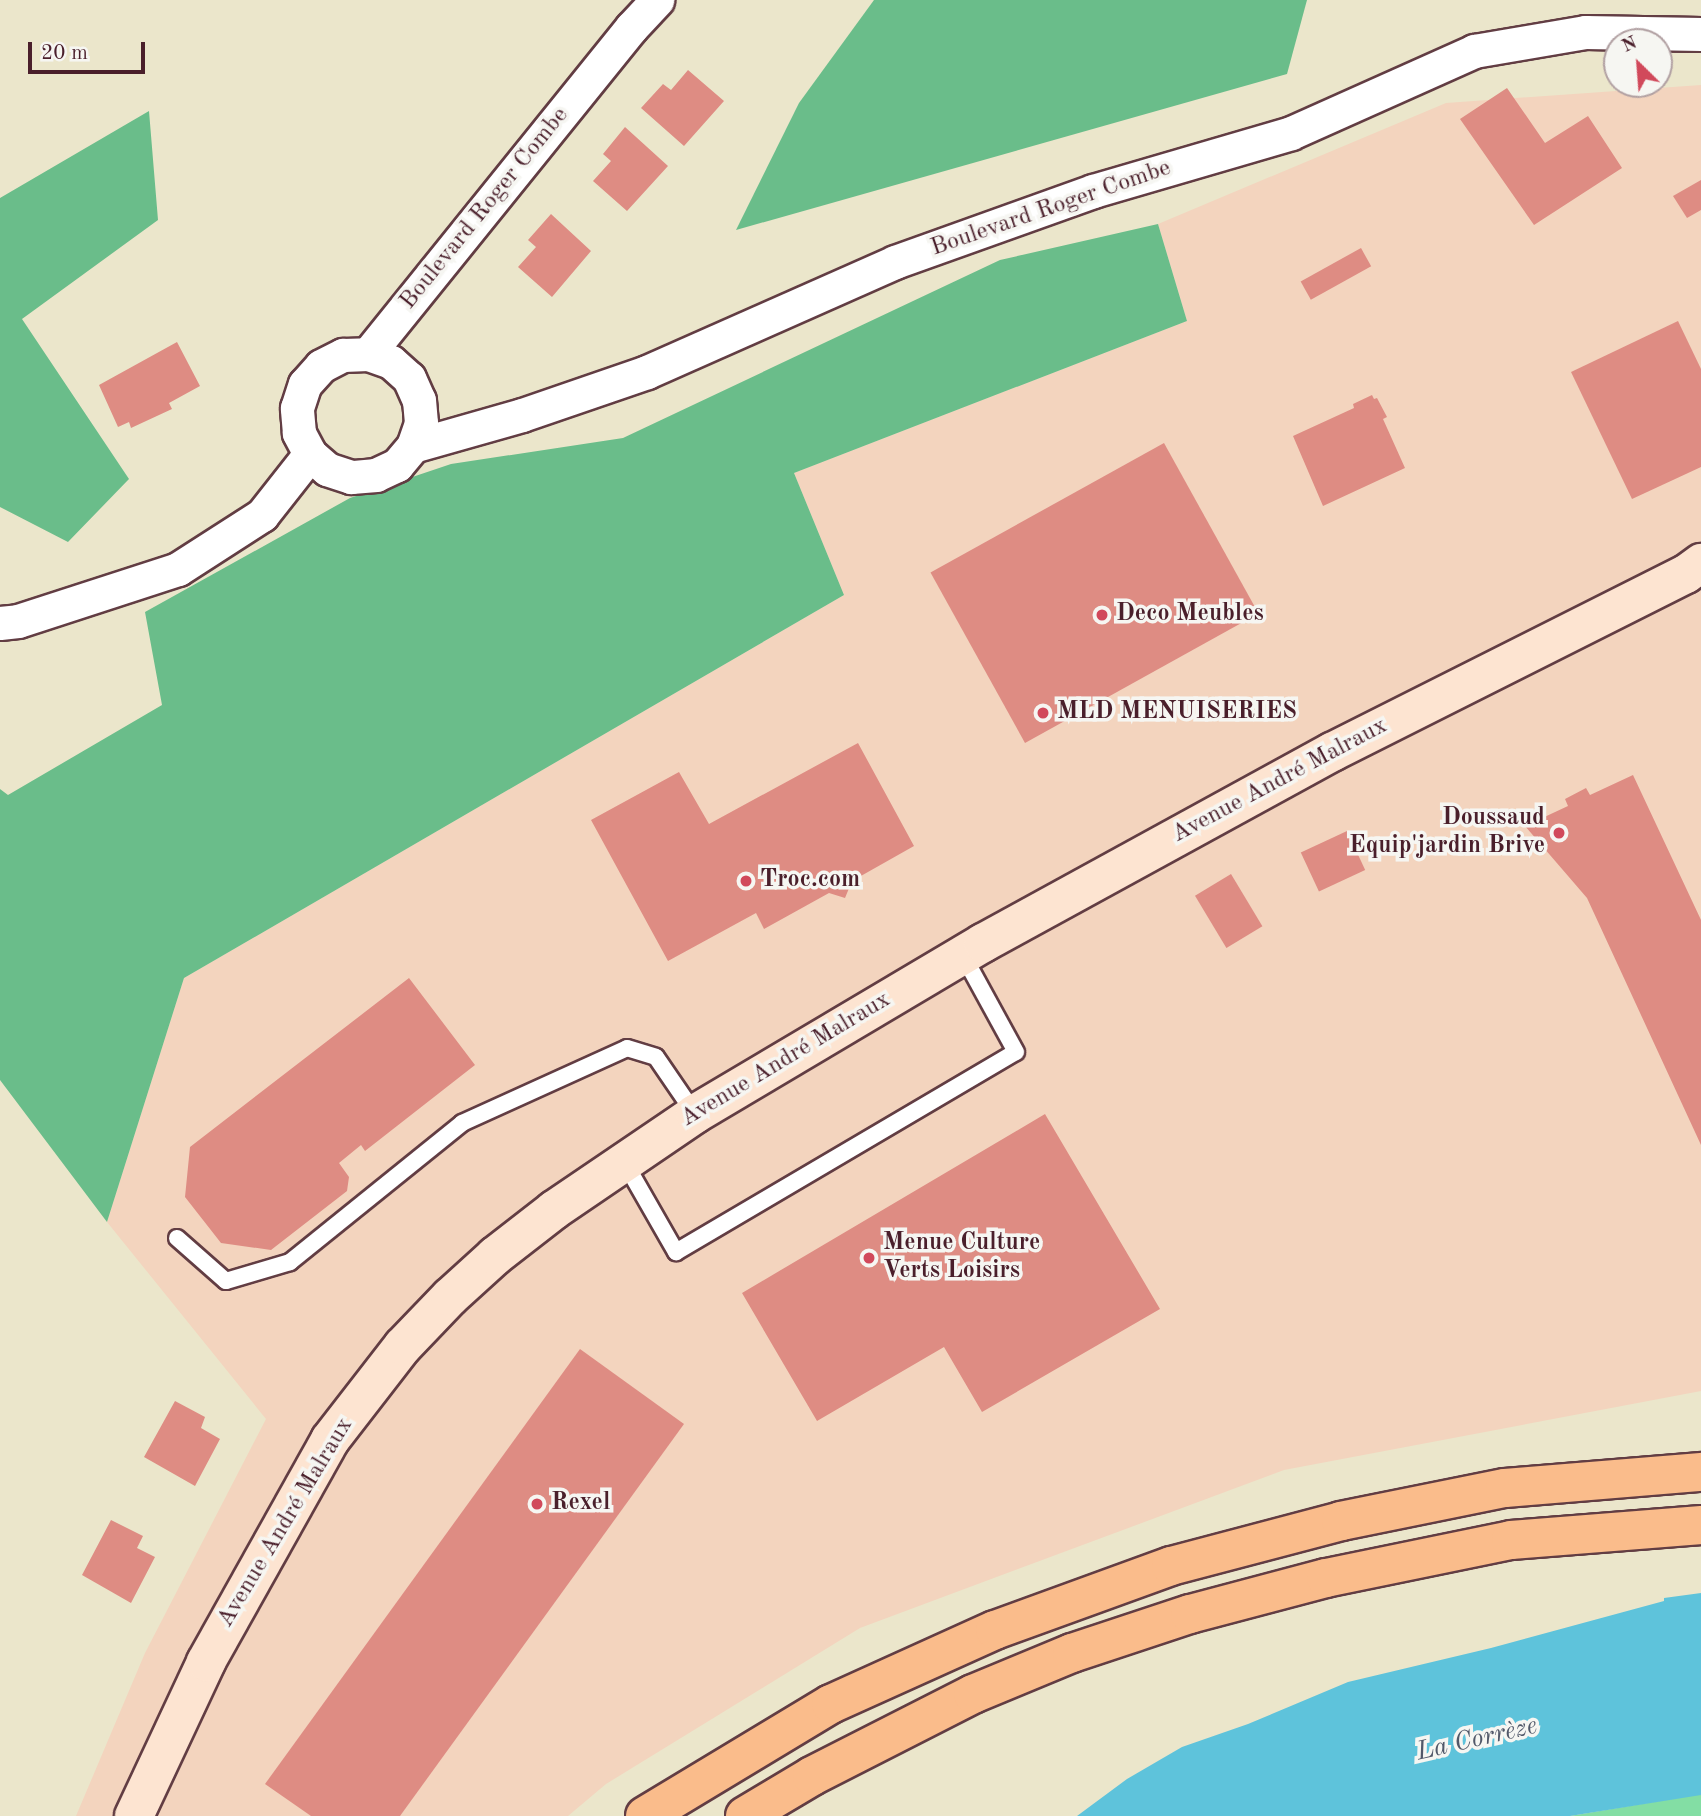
<!DOCTYPE html>
<meta charset="utf-8">
<style>
body{margin:0}
#map{position:relative;width:1701px;height:1816px;overflow:hidden;background:#ebe6cb;font-family:"Old Standard TT",serif}
div>[style]{position:absolute}
.built>*{inset:0;background:#f3d4be}
.green>*{inset:0;background:#83dea4}
.forest>*{inset:0;background:#6abd8a}
.water>*{inset:0;background:#5ec3db}
.building>*{inset:0;background:#de8c83;transform-origin:0 0}
.roads{filter:drop-shadow(2px 0 #623d43) drop-shadow(-2px 0 #623d43) drop-shadow(0 2px #623d43) drop-shadow(0 -2px #623d43)}
.lane>*{height:16px;margin:-8px;padding:0 8px;transform-origin:8px;border-radius:8px;background:#fff}
.street>*{height:33px;margin:-16.5px;padding:0 16.5px;transform-origin:16.5px;border-radius:16.5px;background:#fff}
.secondary>*{height:38px;margin:-19px;padding:0 19px;transform-origin:19px;border-radius:19px;background:#fde4d1}
.highway>*{height:38px;margin:-19px;padding:0 19px;transform-origin:19px;border-radius:19px;background:#fabc8b}
.dots>*{width:19px;height:19px;translate:-50% -50%;box-sizing:border-box;border:4px solid #f6f6f2;border-radius:50%}
span{translate:-50% -50%;white-space:nowrap;text-align:center;line-height:1.15;-webkit-text-stroke:7px #f6f6f2;paint-order:stroke}
.street-label{font-size:24px;color:#4a1f2b}
.poi-label{font-size:24px;color:#4a1f2b;font-weight:700}
.left{translate:0 -50%;text-align:left}
.right{translate:-100% -50%;text-align:right}
.water-label{font-size:26px;color:#515869;font-style:italic}
.north{position:absolute;left:1603px;top:28px;width:70px;height:70px;box-sizing:border-box;background:#f6f6f2;border:2px solid #b1a0a2;border-radius:50%;rotate:335deg;font-size:19px;font-weight:700;line-height:28px;text-align:center;color:#4a1f2b}
.north::after{content:'';display:block;margin:auto;width:24px;height:32px;background:#d1495b;clip-path:polygon(50% 0,100% 100%,50% 72%,0 100%)}
.scale{position:absolute;left:28px;top:42px;width:117px;height:32px;box-sizing:border-box;border:4px solid #4a1f2b;border-top:0;padding-left:9px;font-size:21px;line-height:24px;white-space:nowrap;color:#4a1f2b;-webkit-text-stroke:5px #f6f6f2;paint-order:stroke}
</style>
<div id="map">
<div class="built">
<div style="clip-path:polygon(1701px 85px,1701px 1391px,1284px 1470px,860px 1628px,606px 1784px,568px 1816px,76px 1816px,145px 1653px,266px 1419px,107px 1222px,184px 978px,844px 595px,794px 473px,1187px 321px,1158px 224px,1446px 103px)"></div>
</div>
<div class="green">
<div style="clip-path:polygon(1695px 1795px,1701px 1795px,1701px 1816px,1570px 1816px)"></div>
</div>
<div class="forest">
<div style="clip-path:polygon(874px 0,1307px 0,1287px 74px,736px 230px,799px 103px)"></div>
<div style="clip-path:polygon(149px 111px,158px 220px,22px 319px,129px 479px,68px 542px,0 507px,0 198px)"></div>
<div style="clip-path:polygon(1158px 224px,1187px 321px,794px 473px,844px 595px,184px 978px,107px 1222px,0 1080px,0 789px,8px 795px,162px 705px,145px 612px,350px 498px,451px 464px,623px 438px,1000px 260px)"></div>
</div>
<div class="water">
<div style="clip-path:polygon(1701px 1593px,1701px 1795px,1570px 1816px,1077px 1816px,1127px 1779px,1182px 1747px,1248px 1724px,1348px 1682px,1491px 1648px,1664px 1601px,1664px 1598px)"></div>
</div>
<div class="building">
<div style="clip-path:polygon(688px 70px,724px 101px,684px 146px,641px 108px,663px 84px,671px 90px)"></div>
<div style="clip-path:polygon(1507px 88px,1545px 143px,1588px 116px,1622px 168px,1534px 225px,1460px 119px)"></div>
<div style="clip-path:polygon(625px 127px,668px 166px,627px 211px,593px 181px,611px 161px,603px 154px)"></div>
<div style="clip-path:polygon(1701px 180px,1701px 210px,1687px 218px,1673px 196px)"></div>
<div style="clip-path:polygon(551px 214px,591px 251px,552px 297px,518px 267px,536px 247px,528px 240px)"></div>
<div style="left:1361px;top:248px;width:21px;height:69px;rotate:61deg"></div>
<div style="clip-path:polygon(1678px 321px,1701px 369px,1701px 467px,1632px 499px,1571px 372px)"></div>
<div style="clip-path:polygon(177px 342px,200px 386px,169px 403px,172px 409px,131px 428px,129px 422px,118px 427px,99px 385px)"></div>
<div style="clip-path:polygon(1372px 395px,1374px 399px,1377px 398px,1387px 417px,1383px 419px,1405px 468px,1323px 506px,1293px 436px,1354px 408px,1353px 404px)"></div>
<div style="left:1164px;top:443px;width:195px;height:267px;rotate:61deg"></div>
<div style="clip-path:polygon(858px 743px,914px 846px,852px 881px,845px 898px,829px 893px,764px 929px,756px 913px,668px 961px,591px 820px,679px 772px,709px 824px)"></div>
<div style="clip-path:polygon(1633px 775px,1701px 920px,1701px 1145px,1587px 898px,1525px 826px,1568px 806px,1565px 799px,1586px 788px,1590px 795px)"></div>
<div style="left:1347px;top:831px;width:43px;height:51px;rotate:65deg"></div>
<div style="left:1231px;top:874px;width:61px;height:42px;rotate:59deg"></div>
<div style="clip-path:polygon(409px 978px,475px 1065px,365px 1151px,361px 1145px,339px 1163px,349px 1177px,347px 1191px,271px 1250px,221px 1243px,185px 1197px,190px 1147px)"></div>
<div style="clip-path:polygon(1045px 1114px,1160px 1309px,982px 1412px,944px 1347px,817px 1421px,742px 1293px)"></div>
<div style="clip-path:polygon(580px 1349px,684px 1424px,400px 1816px,311px 1816px,265px 1784px)"></div>
<div style="clip-path:polygon(175px 1401px,205px 1417px,201px 1428px,220px 1439px,195px 1486px,144px 1457px)"></div>
<div style="clip-path:polygon(111px 1520px,143px 1536px,137px 1548px,155px 1557px,131px 1603px,82px 1575px)"></div>
</div>
<div class="roads">
<div class="lane">
<div style="left:625px;top:1163px;width:103px;rotate:60.2deg"></div>
<div style="left:676px;top:1252px;width:394px;rotate:-30.5deg"></div>
<div style="left:1016px;top:1052px;width:111px;rotate:-118.7deg"></div>
<div style="left:177px;top:1238px;width:65px;rotate:41.3deg"></div>
<div style="left:226px;top:1281px;width:67px;rotate:-16.5deg"></div>
<div style="left:290px;top:1262px;width:221px;rotate:-38.9deg"></div>
<div style="left:462px;top:1123px;width:181px;rotate:-24.4deg"></div>
<div style="left:627px;top:1048px;width:30px;rotate:17deg"></div>
<div style="left:656px;top:1057px;width:69px;rotate:55.6deg"></div>
</div>
<div class="street">
<div style="left:368px;top:354px;width:24px;rotate:19deg"></div>
<div style="left:391px;top:362px;width:24px;rotate:42deg"></div>
<div style="left:409px;top:378px;width:24px;rotate:66deg"></div>
<div style="left:419px;top:400px;width:23px;rotate:85deg"></div>
<div style="left:421px;top:423px;width:24px;rotate:109deg"></div>
<div style="left:413px;top:446px;width:25px;rotate:130deg"></div>
<div style="left:397px;top:465px;width:23px;rotate:155deg"></div>
<div style="left:376px;top:475px;width:25px;rotate:175deg"></div>
<div style="left:351px;top:477px;width:25px;rotate:-162deg"></div>
<div style="left:327px;top:469px;width:23px;rotate:-139deg"></div>
<div style="left:310px;top:454px;width:24px;rotate:-118deg"></div>
<div style="left:299px;top:433px;width:25px;rotate:-95deg"></div>
<div style="left:297px;top:408px;width:25px;rotate:-72deg"></div>
<div style="left:305px;top:384px;width:24px;rotate:-48deg"></div>
<div style="left:321px;top:366px;width:25px;rotate:-27deg"></div>
<div style="left:343px;top:355px;width:25px;rotate:-2deg"></div>
<div style="left:368px;top:354px;width:420px;rotate:-51.1deg"></div>
<div style="left:632px;top:27px;width:37px;rotate:-47deg"></div>
<div style="left:413px;top:446px;width:113px;rotate:-15.9deg"></div>
<div style="left:522px;top:415px;width:132px;rotate:-19deg"></div>
<div style="left:647px;top:372px;width:271px;rotate:-23.9deg"></div>
<div style="left:895px;top:262px;width:210px;rotate:-19.7deg"></div>
<div style="left:1093px;top:191px;width:206px;rotate:-16.3deg"></div>
<div style="left:1291px;top:133px;width:201px;rotate:-24.1deg"></div>
<div style="left:1474px;top:51px;width:113px;rotate:-9.7deg"></div>
<div style="left:1585px;top:32px;width:116px;rotate:1deg"></div>
<div style="left:0;top:623px;width:18px;rotate:-6deg"></div>
<div style="left:18px;top:621px;width:168px;rotate:-18deg"></div>
<div style="left:178px;top:569px;width:100px;rotate:-32.7deg"></div>
<div style="left:262px;top:515px;width:78px;rotate:-51.8deg"></div>
</div>
<div class="secondary">
<div style="left:134px;top:1816px;width:170px;rotate:-64.9deg"></div>
<div style="left:206px;top:1662px;width:254px;rotate:-60.8deg"></div>
<div style="left:330px;top:1440px;width:119px;rotate:-52.2deg"></div>
<div style="left:403px;top:1346px;width:68px;rotate:-46.2deg"></div>
<div style="left:450px;top:1297px;width:61px;rotate:-42.3deg"></div>
<div style="left:495px;top:1256px;width:75px;rotate:-37.9deg"></div>
<div style="left:554px;top:1210px;width:171px;rotate:-34.2deg"></div>
<div style="left:695px;top:1114px;width:335px;rotate:-30.7deg"></div>
<div style="left:983px;top:943px;width:398px;rotate:-28.7deg"></div>
<div style="left:1332px;top:752px;width:396px;rotate:-26.7deg"></div>
<div style="left:1686px;top:574px;width:19px;rotate:-36deg"></div>
</div>
<div class="highway">
<div style="left:645px;top:1816px;width:217px;rotate:-31.1deg"></div>
<div style="left:831px;top:1704px;width:180px;rotate:-24.3deg"></div>
<div style="left:995px;top:1630px;width:187px;rotate:-20deg"></div>
<div style="left:1171px;top:1566px;width:176px;rotate:-14.8deg"></div>
<div style="left:1341px;top:1521px;width:167px;rotate:-11.4deg"></div>
<div style="left:1505px;top:1488px;width:197px;rotate:-4.7deg"></div>
<div style="left:745px;top:1816px;width:78px;rotate:-30.8deg"></div>
<div style="left:812px;top:1776px;width:181px;rotate:-27deg"></div>
<div style="left:973px;top:1694px;width:107px;rotate:-22.5deg"></div>
<div style="left:1072px;top:1653px;width:124px;rotate:-18.3deg"></div>
<div style="left:1190px;top:1614px;width:141px;rotate:-14.8deg"></div>
<div style="left:1326px;top:1578px;width:189px;rotate:-11.6deg"></div>
<div style="left:1511px;top:1540px;width:191px;rotate:-4.5deg"></div>
</div>
</div>
<div class="dots">
<div style="left:1102px;top:615px;background:#d1495b"></div>
<div style="left:1043px;top:713px;background:#d1495b"></div>
<div style="left:1559px;top:833px;background:#d1495b"></div>
<div style="left:746px;top:881px;background:#d1495b"></div>
<div style="left:869px;top:1258px;background:#d1495b"></div>
<div style="left:537px;top:1504px;background:#d1495b"></div>
</div>
<div class="street-label">
<span style="left:485px;top:209px;rotate:-51deg">Boulevard Roger Combe</span>
<span style="left:1051px;top:209px;rotate:-19deg">Boulevard Roger Combe</span>
<span style="left:1280px;top:781px;rotate:-28deg">Avenue André Malraux</span>
<span style="left:786px;top:1060px;rotate:-31deg">Avenue André Malraux</span>
<span style="left:286px;top:1523px;rotate:-59deg">Avenue André Malraux</span>
</div>
<div class="poi-label">
<span class="left" style="left:1116px;top:615px">Deco Meubles</span>
<span class="left" style="left:1057px;top:713px">MLD MENUISERIES</span>
<span class="right" style="left:1545px;top:833px">Doussaud<br>Equip'jardin Brive</span>
<span class="left" style="left:760px;top:881px">Troc.com</span>
<span class="left" style="left:883px;top:1258px">Menue Culture<br>Verts Loisirs</span>
<span class="left" style="left:551px;top:1504px">Rexel</span>
</div>
<div class="water-label">
<span style="left:1477px;top:1740px;rotate:-13deg">La Corrèze</span>
</div>
<div class="north">N</div>
<div class="scale">20 m</div>
</div>
